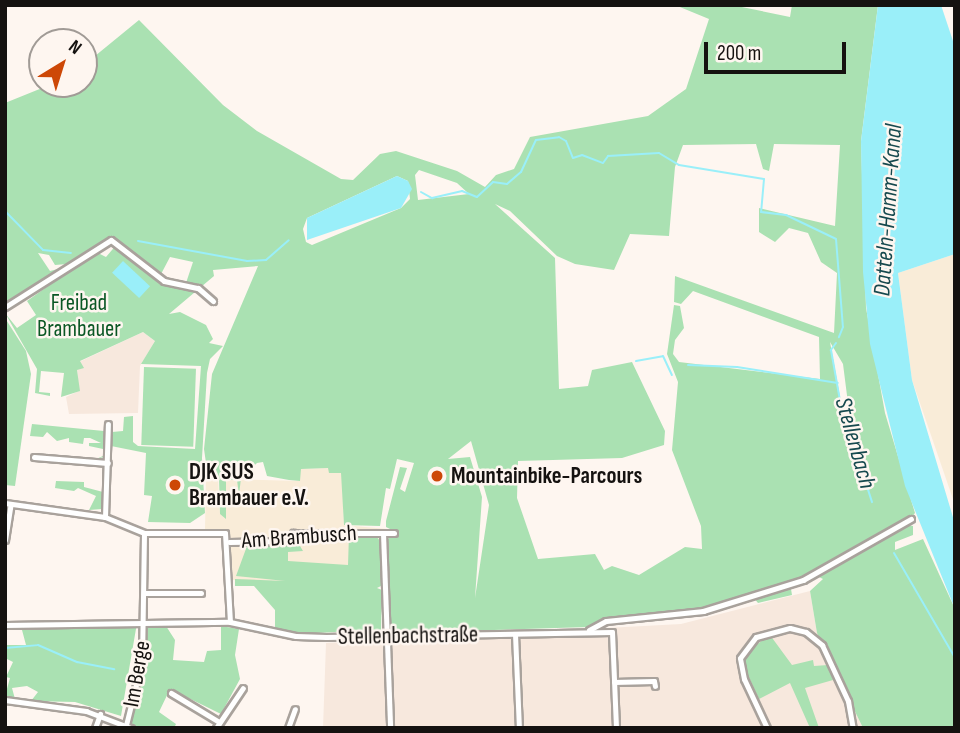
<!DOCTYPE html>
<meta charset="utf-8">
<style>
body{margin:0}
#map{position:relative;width:960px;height:733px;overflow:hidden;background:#fef6f0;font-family:"Sofia Sans Condensed",sans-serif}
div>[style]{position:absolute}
.built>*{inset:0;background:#f7e8dd}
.industrial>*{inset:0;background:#f9ecd8}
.green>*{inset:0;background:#aae1b2;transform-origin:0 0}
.water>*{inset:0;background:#9aeff9;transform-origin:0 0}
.stream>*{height:2px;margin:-1px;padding:0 1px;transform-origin:1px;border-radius:1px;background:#9aeff9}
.roads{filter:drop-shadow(2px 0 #a9a29c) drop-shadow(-2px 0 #a9a29c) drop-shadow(0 2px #a9a29c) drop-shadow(0 -2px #a9a29c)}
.street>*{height:5px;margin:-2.5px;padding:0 2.5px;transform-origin:2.5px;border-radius:2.5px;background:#fff}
.dots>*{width:19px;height:19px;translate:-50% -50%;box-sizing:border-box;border:4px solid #fef6f0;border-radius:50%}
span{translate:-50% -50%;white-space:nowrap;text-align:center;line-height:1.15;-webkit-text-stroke:5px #fef6f0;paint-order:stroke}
.park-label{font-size:23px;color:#0a5724}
.poi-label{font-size:23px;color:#151210;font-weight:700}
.left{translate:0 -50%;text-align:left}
.street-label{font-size:23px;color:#151210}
.water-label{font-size:24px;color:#16494e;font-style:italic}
.frame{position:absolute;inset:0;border:7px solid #151210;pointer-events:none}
.north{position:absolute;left:28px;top:28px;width:70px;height:70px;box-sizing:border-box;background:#fef6f0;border:2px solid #a19b96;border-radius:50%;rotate:38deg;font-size:19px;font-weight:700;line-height:28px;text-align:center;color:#151210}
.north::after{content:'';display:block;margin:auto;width:24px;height:32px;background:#cd4807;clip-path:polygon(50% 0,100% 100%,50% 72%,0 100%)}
.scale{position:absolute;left:704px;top:42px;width:142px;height:32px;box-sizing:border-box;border:4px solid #151210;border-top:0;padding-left:9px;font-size:21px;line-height:24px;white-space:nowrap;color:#151210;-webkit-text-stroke:5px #fef6f0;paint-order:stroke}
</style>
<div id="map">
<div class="built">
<div style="clip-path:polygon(143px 332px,155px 341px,140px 366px,138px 413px,69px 414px,66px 397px,79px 391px,77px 369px,83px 368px,79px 362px)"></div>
<div style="clip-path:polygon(810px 591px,817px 633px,863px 728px,323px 728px,326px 643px,681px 624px)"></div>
</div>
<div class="industrial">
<div style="clip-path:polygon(955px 254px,955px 505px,912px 380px,898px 273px)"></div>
<div style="clip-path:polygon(329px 468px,342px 473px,344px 525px,387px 529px,389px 585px,231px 580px,230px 531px,205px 529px,206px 476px,218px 477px,220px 514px,226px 479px,299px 481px,300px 469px)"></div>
</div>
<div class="green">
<div style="clip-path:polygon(evenodd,675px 5px,732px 5px,790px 17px,792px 5px,878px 5px,861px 141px,866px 308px,885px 413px,915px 513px,905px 525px,913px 526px,913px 535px,895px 542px,895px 550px,923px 539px,955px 609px,955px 728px,863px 728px,817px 633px,810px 591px,823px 579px,817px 576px,790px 583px,792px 595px,758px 603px,753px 597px,691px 611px,610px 618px,589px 627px,398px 633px,391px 628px,388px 539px,394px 531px,386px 527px,386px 521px,400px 467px,407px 468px,400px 489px,405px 492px,414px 463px,397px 459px,390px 489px,386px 488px,380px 526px,344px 525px,341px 473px,329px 473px,328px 468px,301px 469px,300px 481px,289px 480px,267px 476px,263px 462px,257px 463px,241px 478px,239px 495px,237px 480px,226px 480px,226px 519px,220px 514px,219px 478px,208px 477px,204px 449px,212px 374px,258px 266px,213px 270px,214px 276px,169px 314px,180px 312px,206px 325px,213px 339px,209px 343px,223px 346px,210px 359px,207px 373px,202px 458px,205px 513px,190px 523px,148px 522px,152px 496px,144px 495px,146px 453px,111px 446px,112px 432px,123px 431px,124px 417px,133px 416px,133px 442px,138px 446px,195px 449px,201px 366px,141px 364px,155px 341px,143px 332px,80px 361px,84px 368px,77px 370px,80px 391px,61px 397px,64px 373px,41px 371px,39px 392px,50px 393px,50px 396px,35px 393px,37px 369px,5px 313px,17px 328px,36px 315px,27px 301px,96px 252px,106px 257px,118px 243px,163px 286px,167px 277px,186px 283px,193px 262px,170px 257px,160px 276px,111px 238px,67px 264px,55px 265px,49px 255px,38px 253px,50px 271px,58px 269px,5px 305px,5px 103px,52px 84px,84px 84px,84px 65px,139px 20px,223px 105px,257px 131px,341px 179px,353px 180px,380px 154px,396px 151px,457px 171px,485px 187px,496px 175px,514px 169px,530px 137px,648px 116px,686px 89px,709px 19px,675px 5px,756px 144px,763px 169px,769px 171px,774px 144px,840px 145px,835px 226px,759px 208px,759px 232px,775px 242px,789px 228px,808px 233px,821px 262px,837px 273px,834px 333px,675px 276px,674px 302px,681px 304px,693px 291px,819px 337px,820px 379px,679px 362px,673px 354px,675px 340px,684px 328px,680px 306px,674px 305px,667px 354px,678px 382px,672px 450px,701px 526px,702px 549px,685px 547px,639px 575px,612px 566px,604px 570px,595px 554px,538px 559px,517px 498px,518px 461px,622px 458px,664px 445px,665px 431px,632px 362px,592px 370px,588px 386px,559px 389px,555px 258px,495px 204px,510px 211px,557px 256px,575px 264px,614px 270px,630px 234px,669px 236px,675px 167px,683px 145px,756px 144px,675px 5px,419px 170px,457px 183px,469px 194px,418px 200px,415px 175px,419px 170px,675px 5px,397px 176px,408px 181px,410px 199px,401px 208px,312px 245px,306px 242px,303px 229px,307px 218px,397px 176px,675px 5px,830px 342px,843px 364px,851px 427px,847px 435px,830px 342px,675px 5px,471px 441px,489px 505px,475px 598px,482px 497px,470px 457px,448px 459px,471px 441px)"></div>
<div style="clip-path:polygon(5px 318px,26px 351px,31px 374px,15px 486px,5px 485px)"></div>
<div style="left:144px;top:367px;width:52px;height:78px;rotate:2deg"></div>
<div style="clip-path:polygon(32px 424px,104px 431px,104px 457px,96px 459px,103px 456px,103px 449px,89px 446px,89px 443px,101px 443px,90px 438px,84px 438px,83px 444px,69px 442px,69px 438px,57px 441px,47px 432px,43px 437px,30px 436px)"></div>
<div style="clip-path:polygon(56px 481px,84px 482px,84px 487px,103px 492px,102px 509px,89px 510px,96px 496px,78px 488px,74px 491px,55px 488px)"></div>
<div style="clip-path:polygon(349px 534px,352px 538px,376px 536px,380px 541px,381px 586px,377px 588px,382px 590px,381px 630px,294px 634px,275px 629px,275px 610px,254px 586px,235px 586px,235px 579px,285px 581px,236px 576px,247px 546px,297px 541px,303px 551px,288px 552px,288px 561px,348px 565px)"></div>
<div style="clip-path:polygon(137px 623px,121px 716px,75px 702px,31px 701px,38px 692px,27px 686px,12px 688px,15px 699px,5px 696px,10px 678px,6px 677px,13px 662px,5px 658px,5px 645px,26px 645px,22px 630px)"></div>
<div style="clip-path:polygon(148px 626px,166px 626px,175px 640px,173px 660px,204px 662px,207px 651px,221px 650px,221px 626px,239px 629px,235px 655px,240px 679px,221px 714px,170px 689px,159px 712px,176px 724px,174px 728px,138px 728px,131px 723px,144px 673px)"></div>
<div style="clip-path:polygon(770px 635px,792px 665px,813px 660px,814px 666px,828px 665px,833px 680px,805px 688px,819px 728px,810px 728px,790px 683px,759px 699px,744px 667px,745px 653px)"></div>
</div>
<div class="water">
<div style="clip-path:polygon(878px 5px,941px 5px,955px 47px,955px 254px,898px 273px,912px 380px,955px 524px,955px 609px,905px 486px,870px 344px,863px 272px,861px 141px)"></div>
<div style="clip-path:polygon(397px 176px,408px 181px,412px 189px,401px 208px,307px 240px,307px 218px)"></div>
<div style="left:123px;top:261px;width:37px;height:16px;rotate:43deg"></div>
</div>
<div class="stream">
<div style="left:421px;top:192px;width:13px;rotate:29deg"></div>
<div style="left:432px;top:198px;width:31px;rotate:-13deg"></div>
<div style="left:462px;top:191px;width:16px;rotate:22deg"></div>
<div style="left:477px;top:197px;width:22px;rotate:-43deg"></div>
<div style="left:493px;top:182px;width:14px;rotate:8deg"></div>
<div style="left:507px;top:184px;width:18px;rotate:-41deg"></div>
<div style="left:521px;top:172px;width:35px;rotate:-65deg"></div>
<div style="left:536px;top:140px;width:23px;rotate:-7deg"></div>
<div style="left:559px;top:137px;width:8px;rotate:30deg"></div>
<div style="left:566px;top:141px;width:18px;rotate:68deg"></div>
<div style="left:573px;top:158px;width:9px;rotate:-18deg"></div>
<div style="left:582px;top:155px;width:22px;rotate:21deg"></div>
<div style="left:603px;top:163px;width:9px;rotate:-54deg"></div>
<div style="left:608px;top:156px;width:51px;rotate:-3.4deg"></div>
<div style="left:659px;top:153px;width:23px;rotate:31deg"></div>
<div style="left:679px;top:165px;width:86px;rotate:9.4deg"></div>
<div style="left:764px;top:179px;width:33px;rotate:95deg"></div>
<div style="left:761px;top:212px;width:25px;rotate:7deg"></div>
<div style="left:786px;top:215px;width:55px;rotate:25.6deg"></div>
<div style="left:836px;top:239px;width:88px;rotate:85.5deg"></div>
<div style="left:843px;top:327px;width:11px;rotate:112deg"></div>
<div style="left:5px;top:211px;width:54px;rotate:45.7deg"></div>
<div style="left:43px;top:250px;width:28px;rotate:6deg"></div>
<div style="left:138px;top:241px;width:111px;rotate:10.4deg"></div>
<div style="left:247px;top:261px;width:19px;rotate:-3deg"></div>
<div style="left:266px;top:260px;width:30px;rotate:-41deg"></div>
<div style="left:836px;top:343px;width:9px;rotate:126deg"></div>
<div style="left:831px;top:350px;width:57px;rotate:79.9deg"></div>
<div style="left:841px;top:406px;width:101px;rotate:72.1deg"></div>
<div style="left:636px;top:361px;width:27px;rotate:-10deg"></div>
<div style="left:663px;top:356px;width:21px;rotate:65deg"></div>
<div style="left:688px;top:365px;width:49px;rotate:2.3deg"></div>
<div style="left:737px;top:367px;width:102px;rotate:9deg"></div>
<div style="left:894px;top:553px;width:121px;rotate:59.8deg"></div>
<div style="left:5px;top:648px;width:33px;rotate:-5deg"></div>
<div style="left:38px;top:645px;width:43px;rotate:23.6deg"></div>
<div style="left:77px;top:662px;width:38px;rotate:11deg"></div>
</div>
<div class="roads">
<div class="street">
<div style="left:5px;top:307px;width:125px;rotate:-32.3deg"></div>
<div style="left:111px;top:240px;width:67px;rotate:37.7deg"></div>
<div style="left:164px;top:281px;width:35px;rotate:12deg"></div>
<div style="left:198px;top:288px;width:20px;rotate:41deg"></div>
<div style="left:34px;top:457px;width:74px;rotate:4.6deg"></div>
<div style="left:5px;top:503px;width:101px;rotate:8deg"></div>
<div style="left:105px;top:517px;width:42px;rotate:22.3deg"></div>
<div style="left:144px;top:533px;width:81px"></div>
<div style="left:225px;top:533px;width:89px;rotate:86.8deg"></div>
<div style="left:105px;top:517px;width:93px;rotate:-88.2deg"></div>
<div style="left:383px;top:533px;width:195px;rotate:87.9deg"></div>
<div style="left:5px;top:540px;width:36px;rotate:-81deg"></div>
<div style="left:229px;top:542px;width:61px;rotate:-0.9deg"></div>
<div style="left:290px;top:541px;width:9px;rotate:-69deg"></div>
<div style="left:293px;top:533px;width:101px"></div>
<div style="left:145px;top:593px;width:56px"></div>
<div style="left:5px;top:625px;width:225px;rotate:-0.8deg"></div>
<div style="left:230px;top:622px;width:67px;rotate:12deg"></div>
<div style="left:296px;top:636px;width:30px;rotate:2deg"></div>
<div style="left:326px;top:637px;width:286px;rotate:-1deg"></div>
<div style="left:612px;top:632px;width:96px;rotate:87.6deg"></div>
<div style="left:589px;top:630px;width:19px;rotate:-28deg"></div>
<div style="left:606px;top:621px;width:98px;rotate:-5.9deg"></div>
<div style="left:703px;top:611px;width:105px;rotate:-17.2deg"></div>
<div style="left:803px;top:580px;width:124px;rotate:-29.5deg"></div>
<div style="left:515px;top:634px;width:94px;rotate:87.6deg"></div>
<div style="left:614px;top:682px;width:40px;rotate:-1.4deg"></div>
<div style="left:654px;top:681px;width:5px;rotate:79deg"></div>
<div style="left:171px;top:693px;width:56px;rotate:31.1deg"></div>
<div style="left:5px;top:700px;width:82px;rotate:7.7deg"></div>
<div style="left:86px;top:711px;width:48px;rotate:20.7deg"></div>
<div style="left:126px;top:725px;width:66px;rotate:-76deg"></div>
<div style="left:142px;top:661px;width:128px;rotate:-89.1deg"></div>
<div style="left:95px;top:728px;width:15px;rotate:-70deg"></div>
<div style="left:216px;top:728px;width:48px;rotate:-56deg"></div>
<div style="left:288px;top:728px;width:20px;rotate:-70deg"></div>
<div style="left:767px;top:728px;width:54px;rotate:-115.1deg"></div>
<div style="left:744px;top:679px;width:21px;rotate:-101deg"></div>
<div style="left:740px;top:658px;width:26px;rotate:-53deg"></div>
<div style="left:756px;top:637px;width:35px;rotate:-15deg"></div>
<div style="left:790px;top:628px;width:16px;rotate:14deg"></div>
<div style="left:806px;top:632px;width:21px;rotate:39deg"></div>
<div style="left:822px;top:645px;width:62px;rotate:65.1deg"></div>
<div style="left:848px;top:701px;width:27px;rotate:80deg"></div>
</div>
</div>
<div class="dots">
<div style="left:437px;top:476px;background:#cd4807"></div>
<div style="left:175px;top:485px;background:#cd4807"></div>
</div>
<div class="park-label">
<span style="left:79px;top:316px">Freibad<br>Brambauer</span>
</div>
<div class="poi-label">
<span class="left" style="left:189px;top:485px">DJK SUS<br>Brambauer e.V.</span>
<span class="left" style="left:451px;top:476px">Mountainbike-Parcours</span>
</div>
<div class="street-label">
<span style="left:299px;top:537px;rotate:-4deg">Am Brambusch</span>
<span style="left:408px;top:636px;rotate:-1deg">Stellenbachstraße</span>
<span style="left:137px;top:674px;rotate:-80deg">Im Berge</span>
</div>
<div class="water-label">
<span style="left:888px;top:210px;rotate:-86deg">Datteln-Hamm-Kanal</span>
<span style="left:855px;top:443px;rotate:74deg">Stellenbach</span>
</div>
<div class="frame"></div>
<div class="north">N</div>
<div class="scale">200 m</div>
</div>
